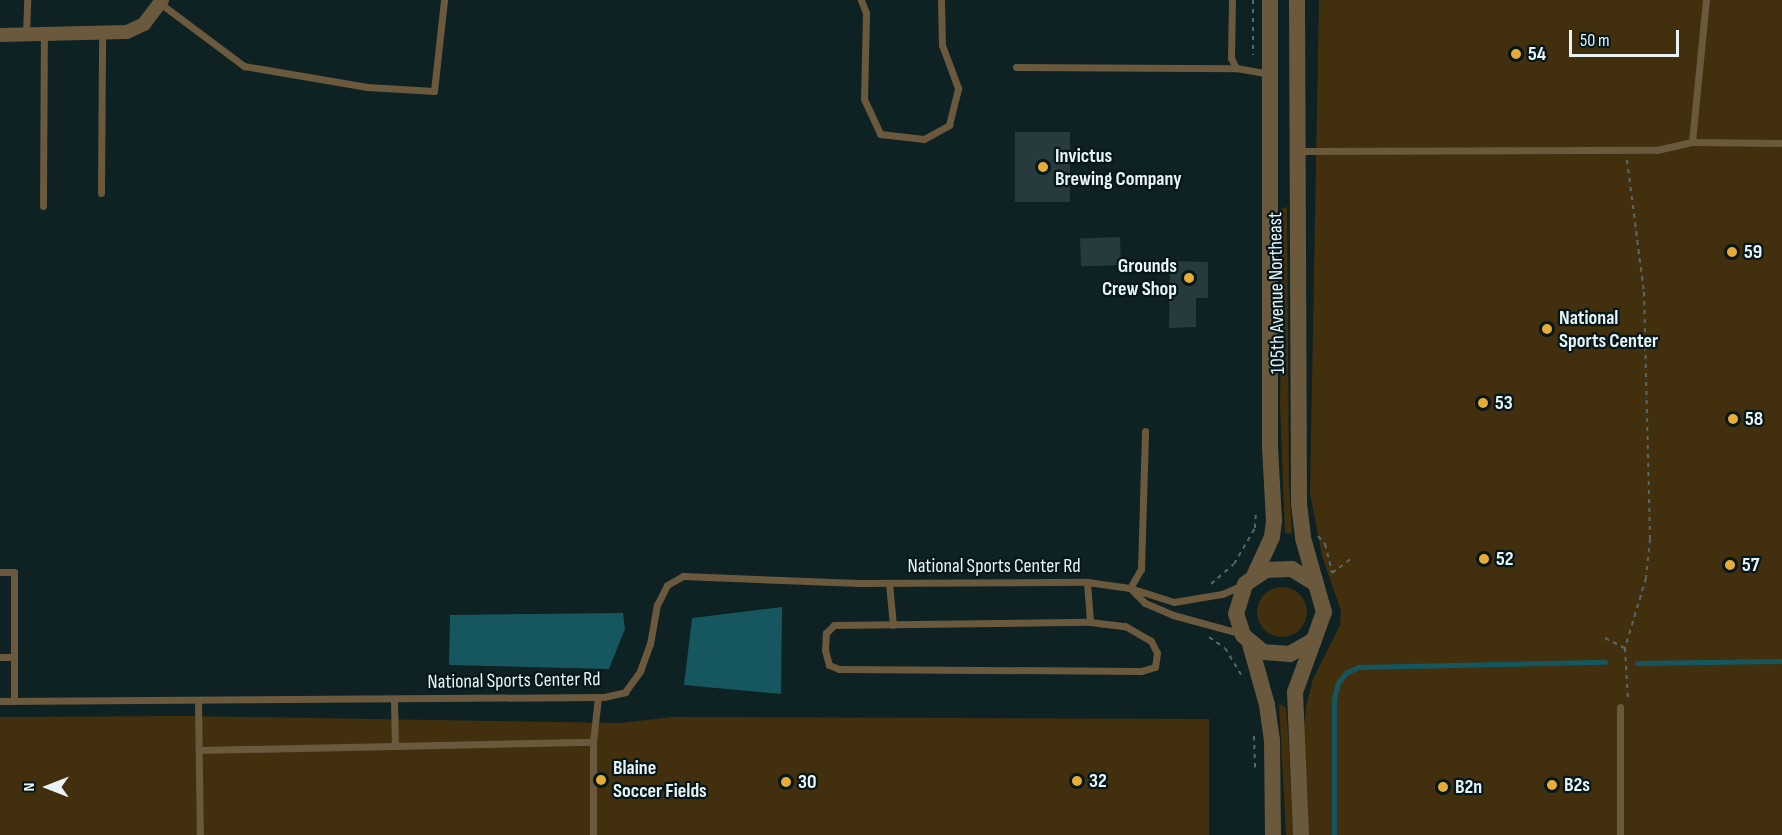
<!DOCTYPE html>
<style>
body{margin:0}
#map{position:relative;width:1782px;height:835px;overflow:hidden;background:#0e2123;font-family:"Sofia Sans Condensed",sans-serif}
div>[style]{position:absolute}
.green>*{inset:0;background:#412f0d}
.round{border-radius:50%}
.water>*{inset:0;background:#16575f}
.stream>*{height:4.5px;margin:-2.25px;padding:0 2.25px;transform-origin:2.25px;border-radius:2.25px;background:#16575f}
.building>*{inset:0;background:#273a3d;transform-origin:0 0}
.path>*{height:2px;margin-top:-1px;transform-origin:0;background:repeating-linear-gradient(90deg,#57686a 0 4.5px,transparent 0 9px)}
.service>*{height:7px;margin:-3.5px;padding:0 3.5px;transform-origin:3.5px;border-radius:3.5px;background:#6a593d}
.minor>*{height:14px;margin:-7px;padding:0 7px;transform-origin:7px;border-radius:7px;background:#6a593d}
.tertiary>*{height:16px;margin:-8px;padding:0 8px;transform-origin:8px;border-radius:8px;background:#6a593d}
.dots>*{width:16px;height:16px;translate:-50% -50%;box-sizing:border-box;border:3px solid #05171a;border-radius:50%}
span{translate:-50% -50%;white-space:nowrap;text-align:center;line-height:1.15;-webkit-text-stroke:4.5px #05171a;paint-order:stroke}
.poi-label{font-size:20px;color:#e8f4f6;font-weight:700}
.left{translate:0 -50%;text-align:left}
.right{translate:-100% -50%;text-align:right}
.street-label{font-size:20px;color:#e8f4f6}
.north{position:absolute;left:18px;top:757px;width:60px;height:60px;-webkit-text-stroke:4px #05171a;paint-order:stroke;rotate:270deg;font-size:16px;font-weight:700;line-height:24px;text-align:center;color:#e8f4f6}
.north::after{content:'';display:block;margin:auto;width:21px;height:27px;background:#e8f4f6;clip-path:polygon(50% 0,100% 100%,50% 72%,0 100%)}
.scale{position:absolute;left:1569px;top:30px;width:110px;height:27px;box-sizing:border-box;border:3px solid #e8f4f6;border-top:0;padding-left:8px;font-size:18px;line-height:21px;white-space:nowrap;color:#e8f4f6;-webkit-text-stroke:4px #05171a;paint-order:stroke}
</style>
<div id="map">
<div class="green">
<div style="clip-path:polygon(1319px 0,1782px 0,1782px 835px,1301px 835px,1300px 773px,1306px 706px,1313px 679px,1340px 625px,1341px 611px,1322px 556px,1310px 493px)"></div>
<div style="clip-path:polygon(1287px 207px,1289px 482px,1292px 534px,1285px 533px,1280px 406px,1282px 208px)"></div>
<div class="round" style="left:1257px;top:587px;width:50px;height:50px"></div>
<div style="clip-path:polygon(1279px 703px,1286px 708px,1288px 731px,1293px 835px,1286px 835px)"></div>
<div style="clip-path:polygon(185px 716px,621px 723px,672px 717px,1209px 719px,1209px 835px,0 835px,0 717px)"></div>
</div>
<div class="water">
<div style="clip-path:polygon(782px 607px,781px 694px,684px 685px,692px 618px)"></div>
<div style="clip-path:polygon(623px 613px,625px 629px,609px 669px,449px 665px,450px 615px)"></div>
</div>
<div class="stream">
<div style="left:1637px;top:663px;width:145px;rotate:-0.8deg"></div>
<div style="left:1334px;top:835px;width:136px;rotate:-90deg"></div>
<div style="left:1334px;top:699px;width:16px;rotate:-76deg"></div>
<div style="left:1338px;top:683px;width:13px;rotate:-51deg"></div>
<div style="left:1346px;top:673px;width:14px;rotate:-25deg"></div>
<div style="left:1359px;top:667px;width:246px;rotate:-1.2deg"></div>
</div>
<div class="building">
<div style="left:1015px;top:132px;width:55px;height:70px"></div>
<div style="left:1120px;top:237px;width:28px;height:40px;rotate:88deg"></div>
<div style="clip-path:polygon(1170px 261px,1208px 262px,1208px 298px,1196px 298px,1196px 327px,1169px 328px)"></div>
</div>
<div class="path">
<div style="left:1253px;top:0;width:55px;rotate:90deg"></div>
<div style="left:1627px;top:160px;width:133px;rotate:82.7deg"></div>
<div style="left:1644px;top:292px;width:247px;rotate:88.6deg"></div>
<div style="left:1650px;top:539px;width:39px;rotate:96deg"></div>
<div style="left:1646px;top:578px;width:73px;rotate:106.7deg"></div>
<div style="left:1625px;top:648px;width:50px;rotate:86.6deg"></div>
<div style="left:1318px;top:536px;width:11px;rotate:49deg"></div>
<div style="left:1325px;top:544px;width:30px;rotate:76deg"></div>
<div style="left:1332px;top:573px;width:25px;rotate:-37deg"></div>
<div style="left:1211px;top:584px;width:30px;rotate:-41deg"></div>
<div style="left:1234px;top:564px;width:42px;rotate:-59.7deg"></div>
<div style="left:1255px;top:528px;width:18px;rotate:-87deg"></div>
<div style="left:1209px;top:637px;width:19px;rotate:35deg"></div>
<div style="left:1225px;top:648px;width:31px;rotate:59deg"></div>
<div style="left:1605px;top:638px;width:22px;rotate:27deg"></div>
<div style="left:1254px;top:736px;width:36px;rotate:88deg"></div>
</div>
<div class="service">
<div style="left:861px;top:0;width:14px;rotate:69deg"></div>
<div style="left:866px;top:13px;width:86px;rotate:91.3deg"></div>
<div style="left:864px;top:99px;width:38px;rotate:65deg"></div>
<div style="left:880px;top:134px;width:44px;rotate:6.5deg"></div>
<div style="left:924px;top:139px;width:29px;rotate:-29deg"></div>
<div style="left:949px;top:125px;width:38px;rotate:-76deg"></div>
<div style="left:958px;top:88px;width:46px;rotate:-110.4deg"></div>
<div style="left:942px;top:45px;width:45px;rotate:-91.3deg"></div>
<div style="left:1232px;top:0;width:58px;rotate:91deg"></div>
<div style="left:1231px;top:58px;width:11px;rotate:63deg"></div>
<div style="left:1236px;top:68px;width:34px;rotate:10deg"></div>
<div style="left:161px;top:4px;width:104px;rotate:36.8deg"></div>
<div style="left:244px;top:66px;width:125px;rotate:9.7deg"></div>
<div style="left:367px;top:87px;width:67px;rotate:3.4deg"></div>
<div style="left:434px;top:91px;width:92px;rotate:-83.7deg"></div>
<div style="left:26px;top:35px;width:35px;rotate:-88deg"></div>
<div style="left:1016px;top:67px;width:220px;rotate:0.3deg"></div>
<div style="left:1692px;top:142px;width:90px;rotate:0.6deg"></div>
<div style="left:1298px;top:151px;width:359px;rotate:-0.2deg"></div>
<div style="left:1657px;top:150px;width:36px;rotate:-13deg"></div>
<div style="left:1692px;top:142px;width:143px;rotate:-84.4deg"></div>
<div style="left:101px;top:193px;width:158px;rotate:-89.6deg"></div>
<div style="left:43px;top:206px;width:171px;rotate:-89.7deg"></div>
<div style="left:0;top:572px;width:14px"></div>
<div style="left:14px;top:572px;width:129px;rotate:90deg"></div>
<div style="left:1087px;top:582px;width:40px;rotate:85.7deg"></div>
<div style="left:1090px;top:622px;width:35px;rotate:7deg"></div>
<div style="left:1125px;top:626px;width:30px;rotate:30deg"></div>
<div style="left:1151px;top:641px;width:13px;rotate:63deg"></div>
<div style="left:1157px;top:653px;width:14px;rotate:98deg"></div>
<div style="left:1155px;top:667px;width:15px;rotate:164deg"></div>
<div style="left:1141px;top:671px;width:302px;rotate:-179.6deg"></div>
<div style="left:839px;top:669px;width:11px;rotate:-158deg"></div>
<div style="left:829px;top:665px;width:16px;rotate:-105deg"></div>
<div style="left:825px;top:650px;width:17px;rotate:-87deg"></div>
<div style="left:826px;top:633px;width:11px;rotate:-45deg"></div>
<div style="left:834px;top:625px;width:256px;rotate:-0.7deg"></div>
<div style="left:889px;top:583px;width:42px;rotate:84.6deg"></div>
<div style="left:1130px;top:588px;width:22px;rotate:-60deg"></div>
<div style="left:1141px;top:569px;width:138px;rotate:-88.3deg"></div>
<div style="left:1132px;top:590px;width:18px;rotate:45deg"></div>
<div style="left:1145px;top:603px;width:30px;rotate:23deg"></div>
<div style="left:1173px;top:615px;width:68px;rotate:15.3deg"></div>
<div style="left:0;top:657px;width:14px"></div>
<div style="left:198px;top:700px;width:135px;rotate:89.2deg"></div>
<div style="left:394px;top:700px;width:46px;rotate:88.8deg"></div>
<div style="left:0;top:701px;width:604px;rotate:-0.38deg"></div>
<div style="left:604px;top:697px;width:22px;rotate:-13deg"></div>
<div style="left:625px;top:692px;width:26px;rotate:-54deg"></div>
<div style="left:640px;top:671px;width:29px;rotate:-70deg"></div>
<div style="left:650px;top:644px;width:40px;rotate:-80deg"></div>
<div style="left:657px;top:605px;width:22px;rotate:-63deg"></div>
<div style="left:667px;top:585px;width:18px;rotate:-29deg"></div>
<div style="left:683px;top:576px;width:176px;rotate:2.3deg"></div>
<div style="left:859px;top:583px;width:228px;rotate:-0.3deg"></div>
<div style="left:1087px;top:582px;width:43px;rotate:7.9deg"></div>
<div style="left:1130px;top:588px;width:46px;rotate:17.7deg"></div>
<div style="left:1174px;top:602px;width:49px;rotate:-9.5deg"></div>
<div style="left:1222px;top:594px;width:23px;rotate:-23deg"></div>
<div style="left:200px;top:750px;width:393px;rotate:-1.2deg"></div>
<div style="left:593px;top:835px;width:93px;rotate:-90deg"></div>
<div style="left:593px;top:742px;width:45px;rotate:-83.7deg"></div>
<div style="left:1620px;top:835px;width:128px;rotate:-90deg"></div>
</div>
<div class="minor">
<div style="left:0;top:35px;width:127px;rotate:-1.4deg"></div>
<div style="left:127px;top:32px;width:19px;rotate:-25deg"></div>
<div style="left:144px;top:24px;width:30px;rotate:-53deg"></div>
</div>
<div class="tertiary">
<div style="left:1297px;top:0;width:504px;rotate:89.77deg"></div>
<div style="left:1299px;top:504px;width:34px;rotate:83deg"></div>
<div style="left:1303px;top:538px;width:77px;rotate:74.2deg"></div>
<div style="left:1324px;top:612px;width:85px;rotate:109.9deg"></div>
<div style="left:1295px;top:692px;width:143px;rotate:87.6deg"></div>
<div style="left:1254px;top:576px;width:43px;rotate:-65.2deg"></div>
<div style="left:1272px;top:537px;width:16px;rotate:-83deg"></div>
<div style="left:1274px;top:521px;width:73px;rotate:-93.1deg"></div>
<div style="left:1270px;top:448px;width:448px;rotate:-90deg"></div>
<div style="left:1314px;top:640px;width:28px;rotate:150deg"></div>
<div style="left:1290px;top:654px;width:27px;rotate:-176deg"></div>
<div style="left:1263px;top:652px;width:26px;rotate:-140deg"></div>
<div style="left:1243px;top:635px;width:22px;rotate:-108deg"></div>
<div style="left:1236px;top:614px;width:31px;rotate:-73deg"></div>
<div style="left:1245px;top:584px;width:25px;rotate:-34deg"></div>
<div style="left:1266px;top:570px;width:26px;rotate:-2deg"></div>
<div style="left:1292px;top:569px;width:26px;rotate:32deg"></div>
<div style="left:1250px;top:644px;width:63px;rotate:74.4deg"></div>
<div style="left:1267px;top:705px;width:35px;rotate:82deg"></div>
<div style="left:1272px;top:740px;width:95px;rotate:89.4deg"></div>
</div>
<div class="dots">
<div style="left:1516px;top:54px;background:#e7ac37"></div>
<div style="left:1043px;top:167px;background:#e7ac37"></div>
<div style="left:1732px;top:252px;background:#e7ac37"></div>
<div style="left:1189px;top:278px;background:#e7ac37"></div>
<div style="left:1547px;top:329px;background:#e7ac37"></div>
<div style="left:1483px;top:403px;background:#e7ac37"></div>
<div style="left:1733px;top:419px;background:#e7ac37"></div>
<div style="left:1484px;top:559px;background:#e7ac37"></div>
<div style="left:1730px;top:565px;background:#e7ac37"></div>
<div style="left:601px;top:780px;background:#e7ac37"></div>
<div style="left:1077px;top:781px;background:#e7ac37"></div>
<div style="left:786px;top:782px;background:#e7ac37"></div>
<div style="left:1552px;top:785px;background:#e7ac37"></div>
<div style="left:1443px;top:787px;background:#e7ac37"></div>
</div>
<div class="poi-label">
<span class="left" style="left:1528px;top:54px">54</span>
<span class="left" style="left:1055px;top:168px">Invictus<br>Brewing Company</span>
<span class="left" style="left:1744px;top:252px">59</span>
<span class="right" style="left:1177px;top:278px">Grounds<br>Crew Shop</span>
<span class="left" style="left:1559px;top:330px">National<br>Sports Center</span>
<span class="left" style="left:1495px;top:403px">53</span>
<span class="left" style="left:1745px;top:419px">58</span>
<span class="left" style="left:1496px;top:559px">52</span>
<span class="left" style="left:1742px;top:565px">57</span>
<span class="left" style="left:613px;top:780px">Blaine<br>Soccer Fields</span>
<span class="left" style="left:1089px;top:781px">32</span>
<span class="left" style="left:798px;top:782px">30</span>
<span class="left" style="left:1564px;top:785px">B2s</span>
<span class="left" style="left:1455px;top:787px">B2n</span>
</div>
<div class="street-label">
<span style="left:1277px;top:293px;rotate:-91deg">105th Avenue Northeast</span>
<span style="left:994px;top:566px">National Sports Center Rd</span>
<span style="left:514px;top:681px;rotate:-1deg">National Sports Center Rd</span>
</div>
<div class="north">N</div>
<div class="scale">50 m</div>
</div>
